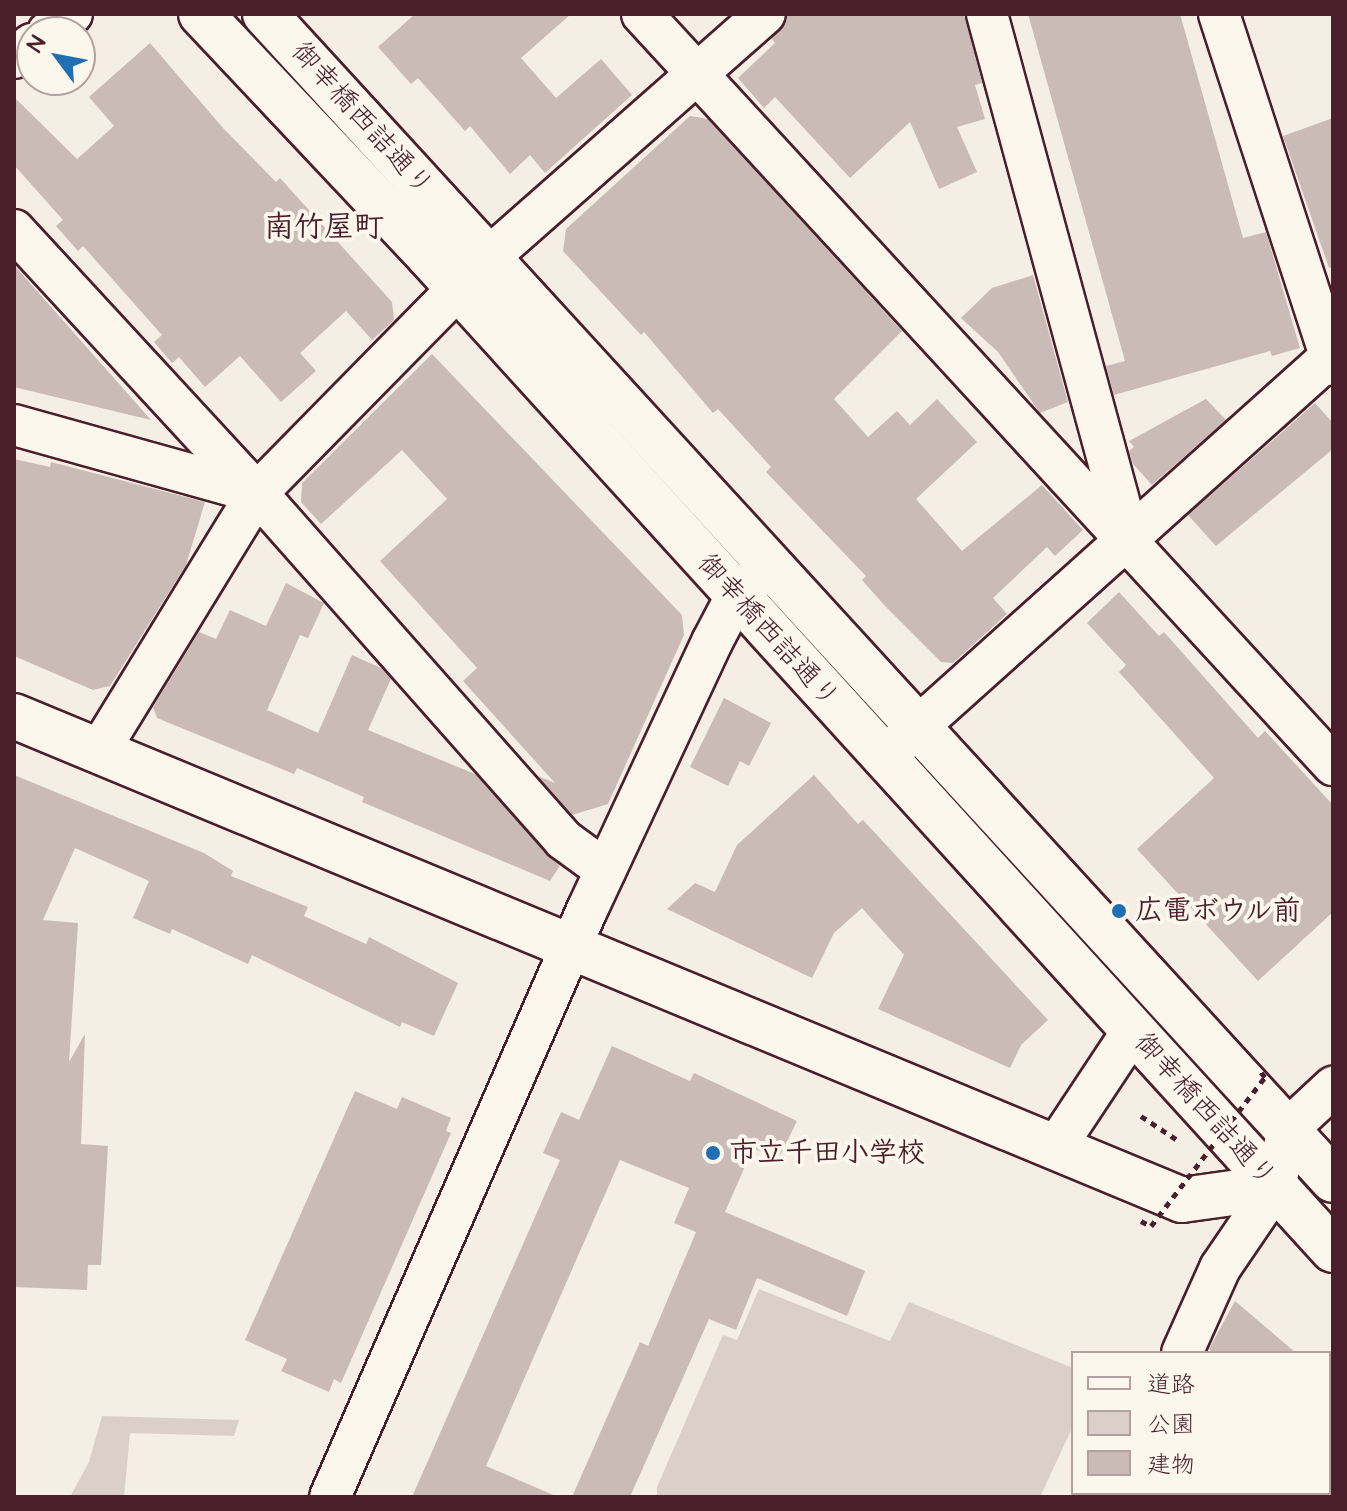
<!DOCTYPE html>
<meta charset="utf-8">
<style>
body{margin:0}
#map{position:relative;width:1347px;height:1511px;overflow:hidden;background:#f4eee4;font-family:"Architects Daughter","Klee One",sans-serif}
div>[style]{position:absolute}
.green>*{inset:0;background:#dbd0c9}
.building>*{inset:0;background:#cabbb6}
.path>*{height:5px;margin-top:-2.5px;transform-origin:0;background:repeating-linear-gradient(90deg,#4a1f2b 0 6px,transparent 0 12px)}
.roads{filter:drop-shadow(2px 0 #4a1f2b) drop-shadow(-2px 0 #4a1f2b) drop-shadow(0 2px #4a1f2b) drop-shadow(0 -2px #4a1f2b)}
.minor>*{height:40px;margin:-20px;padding:0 20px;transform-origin:20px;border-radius:20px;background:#fbf7ec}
.tertiary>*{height:44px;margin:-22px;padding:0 22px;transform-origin:22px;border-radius:22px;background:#fbf7ec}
.path-bridge>*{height:5px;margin-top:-2.5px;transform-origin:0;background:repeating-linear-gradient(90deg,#4a1f2b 0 6px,transparent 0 12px)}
.dots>*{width:22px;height:22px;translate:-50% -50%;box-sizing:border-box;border:4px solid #fbf7ec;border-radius:50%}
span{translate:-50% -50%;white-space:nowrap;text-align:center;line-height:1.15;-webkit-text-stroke:8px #fbf7ec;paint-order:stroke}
.street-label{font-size:28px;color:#4a1f2b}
.poi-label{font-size:28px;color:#4a1f2b;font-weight:700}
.left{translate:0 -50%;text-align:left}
.neighbourhood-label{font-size:30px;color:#4a1f2b;font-weight:700}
.frame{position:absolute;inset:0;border:16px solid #4a1f2b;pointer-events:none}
.legend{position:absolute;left:1071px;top:1351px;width:260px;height:144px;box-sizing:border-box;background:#fbf7ec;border:2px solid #b4a19f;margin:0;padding:10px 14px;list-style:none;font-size:24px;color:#4a1f2b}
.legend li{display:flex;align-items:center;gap:16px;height:40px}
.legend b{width:40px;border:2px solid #b4a19f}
.north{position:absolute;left:16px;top:16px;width:80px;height:80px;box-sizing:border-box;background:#fbf7ec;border:2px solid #b4a19f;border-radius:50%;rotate:302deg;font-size:22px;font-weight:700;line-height:32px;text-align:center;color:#4a1f2b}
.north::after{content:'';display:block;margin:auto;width:28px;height:36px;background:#1f6fb2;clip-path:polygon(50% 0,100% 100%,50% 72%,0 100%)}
</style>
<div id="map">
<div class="green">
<div style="clip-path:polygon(759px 1289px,890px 1341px,909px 1302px,1073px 1368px,1073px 1426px,1040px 1497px,657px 1497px,657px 1487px,723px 1335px,737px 1340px)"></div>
<div style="clip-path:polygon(102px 1416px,239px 1420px,234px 1436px,130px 1433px,124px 1497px,70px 1497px,89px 1462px)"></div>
</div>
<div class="building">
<div style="clip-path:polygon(415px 14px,571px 14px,521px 58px,556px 98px,601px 59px,632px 95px,545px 173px,530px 155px,510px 174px,470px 126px,465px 131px,418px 78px,411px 84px,378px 47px)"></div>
<div style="clip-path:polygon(787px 14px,964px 14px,982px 83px,975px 85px,985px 119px,957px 127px,977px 172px,939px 189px,910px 122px,850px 178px,775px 97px,764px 108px,738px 78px,775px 43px,772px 39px)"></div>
<div style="clip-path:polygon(1028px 14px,1180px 14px,1243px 238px,1266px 232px,1300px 348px,1272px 356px,1270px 351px,1114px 395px,1106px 366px,1125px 361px)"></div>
<div style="clip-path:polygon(150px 43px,223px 128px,276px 182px,280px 178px,392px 302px,394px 320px,372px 340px,346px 311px,300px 353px,316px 371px,281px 402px,240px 356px,205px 387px,179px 357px,172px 363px,154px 342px,162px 335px,83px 246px,78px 251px,56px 226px,63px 220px,14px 165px,14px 97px,77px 159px,114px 126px,89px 97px)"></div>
<div style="clip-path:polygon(690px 116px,708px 119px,902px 331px,834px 399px,868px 437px,897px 411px,910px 425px,937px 399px,977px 442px,916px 499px,962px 551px,1042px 485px,1083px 530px,1055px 556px,1047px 547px,993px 598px,1007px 614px,953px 663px,941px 662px,885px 606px,862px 580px,866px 576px,766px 472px,771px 467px,718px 409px,713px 413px,644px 332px,641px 335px,563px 251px,566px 229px)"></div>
<div style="clip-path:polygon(1333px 118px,1333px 267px,1329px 268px,1283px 136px)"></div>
<div style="clip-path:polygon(14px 265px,151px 420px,14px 387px)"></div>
<div style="clip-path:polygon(1033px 275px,1068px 402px,1040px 413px,998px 352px,961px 318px,992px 288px)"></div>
<div style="clip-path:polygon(432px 354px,682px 615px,684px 635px,608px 804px,572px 815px,538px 776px,555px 783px,463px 681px,477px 668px,380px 561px,447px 499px,402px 450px,321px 524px,301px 502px,302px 483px)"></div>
<div style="clip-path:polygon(1206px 399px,1226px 420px,1152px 485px,1133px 464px,1129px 451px,1134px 447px,1129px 441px)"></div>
<div style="clip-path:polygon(1315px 403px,1333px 423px,1333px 449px,1216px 546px,1188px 515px)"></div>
<div style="clip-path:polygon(14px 459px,50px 467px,51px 462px,205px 502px,186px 565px,110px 686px,93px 690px,14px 656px)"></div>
<div style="clip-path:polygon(286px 583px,324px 603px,308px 638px,300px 635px,267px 710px,318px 733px,352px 655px,381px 668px,391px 679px,368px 730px,475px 774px,560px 866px,550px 881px,362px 802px,364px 797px,297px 768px,294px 774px,157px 718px,153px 707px,199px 632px,216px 639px,230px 610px,266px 626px)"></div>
<div style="clip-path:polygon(1119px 592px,1159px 636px,1164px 632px,1258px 738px,1265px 731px,1333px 805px,1333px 912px,1258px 981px,1137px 849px,1214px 778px,1119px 672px,1126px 665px,1087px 623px)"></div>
<div style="clip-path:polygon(724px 698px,771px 723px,749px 766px,740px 761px,728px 786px,690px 767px)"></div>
<div style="clip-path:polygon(14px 775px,204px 853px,233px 871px,231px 876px,308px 907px,304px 916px,366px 944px,369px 937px,458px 983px,434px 1036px,402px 1022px,400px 1027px,252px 955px,248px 964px,172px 929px,170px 934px,133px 918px,149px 881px,75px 848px,43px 920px,78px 923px,69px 1062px,85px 1034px,81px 1144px,108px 1146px,101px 1265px,88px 1265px,87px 1290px,14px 1287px)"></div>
<div style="clip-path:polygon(814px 775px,858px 824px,863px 820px,1048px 1020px,1021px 1045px,1010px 1068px,878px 1009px,904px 955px,862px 908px,834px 933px,812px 978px,667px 909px,695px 883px,715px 892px,737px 845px)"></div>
<div style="clip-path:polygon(612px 1046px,690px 1081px,694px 1073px,797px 1121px,778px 1160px,753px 1148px,725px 1212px,865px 1271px,847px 1316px,757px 1278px,736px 1330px,709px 1319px,630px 1497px,572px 1497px,640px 1342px,648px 1346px,696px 1232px,674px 1223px,689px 1188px,620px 1160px,486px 1466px,558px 1497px,412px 1497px,560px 1160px,543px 1153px,561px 1112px,579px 1120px)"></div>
<div style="clip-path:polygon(355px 1091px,397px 1109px,402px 1097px,451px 1118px,446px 1131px,451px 1133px,341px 1383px,334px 1379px,329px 1392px,281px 1371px,287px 1359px,245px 1340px)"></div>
<div style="clip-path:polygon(1235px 1301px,1296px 1353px,1214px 1353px,1209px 1349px)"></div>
</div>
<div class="path">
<div style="left:1141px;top:1116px;width:42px;rotate:33.3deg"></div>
</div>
<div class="roads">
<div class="minor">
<div style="left:642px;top:14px;width:1021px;rotate:47.38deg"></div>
<div style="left:987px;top:14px;width:539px;rotate:74.83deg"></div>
<div style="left:1219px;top:14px;width:369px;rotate:72deg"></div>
<div style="left:48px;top:32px;width:30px;rotate:-37deg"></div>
<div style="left:14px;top:58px;width:23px;rotate:-38deg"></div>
<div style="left:14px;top:230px;width:358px;rotate:47.3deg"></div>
<div style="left:14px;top:425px;width:252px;rotate:15.6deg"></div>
<div style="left:257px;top:493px;width:463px;rotate:48.5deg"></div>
<div style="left:564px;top:840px;width:51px;rotate:36.2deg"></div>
<div style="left:99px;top:751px;width:303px;rotate:-58.5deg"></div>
<div style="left:257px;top:493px;width:330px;rotate:-45.5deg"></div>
<div style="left:488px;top:258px;width:369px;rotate:-41.4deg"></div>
<div style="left:883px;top:758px;width:599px;rotate:-41.89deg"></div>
<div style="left:1055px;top:1148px;width:141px;rotate:-56.5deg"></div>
<div style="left:1182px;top:1353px;width:93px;rotate:-65.9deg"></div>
<div style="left:1220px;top:1268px;width:98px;rotate:-55.8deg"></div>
<div style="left:1275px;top:1187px;width:59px;rotate:-77.4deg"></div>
<div style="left:1288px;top:1129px;width:62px;rotate:-43deg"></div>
<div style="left:330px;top:1497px;width:641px;rotate:-66.36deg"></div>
<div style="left:587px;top:910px;width:296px;rotate:-65deg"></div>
<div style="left:712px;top:642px;width:52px;rotate:-62.4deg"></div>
<div style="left:736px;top:596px;width:45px;rotate:-42.3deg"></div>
<div style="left:1119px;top:1497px;width:4px;rotate:-76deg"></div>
</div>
<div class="tertiary">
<div style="left:201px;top:14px;width:331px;rotate:46.7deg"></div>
<div style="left:428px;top:255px;width:1345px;rotate:47.71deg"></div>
<div style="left:265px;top:14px;width:1581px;rotate:47.51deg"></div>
<div style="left:14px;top:716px;width:1264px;rotate:22.51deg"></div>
<div style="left:1182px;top:1200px;width:94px;rotate:-8deg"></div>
</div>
</div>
<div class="path-bridge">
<div style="left:1141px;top:1221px;width:11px;rotate:27deg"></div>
<div style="left:1151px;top:1226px;width:188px;rotate:-52.6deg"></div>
<div style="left:1265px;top:1077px;width:8px;rotate:-130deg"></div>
</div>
<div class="dots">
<div style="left:1119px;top:911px;background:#1f6fb2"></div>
<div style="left:713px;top:1153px;background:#1f6fb2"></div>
</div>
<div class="street-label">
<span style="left:362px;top:119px;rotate:48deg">御幸橋西詰通り</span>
<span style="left:768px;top:631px;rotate:48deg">御幸橋西詰通り</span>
<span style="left:1205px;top:1110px;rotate:48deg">御幸橋西詰通り</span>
</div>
<div class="poi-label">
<span class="left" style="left:1135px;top:911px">広電ボウル前</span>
<span class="left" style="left:729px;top:1153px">市立千田小学校</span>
</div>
<div class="neighbourhood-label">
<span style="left:324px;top:227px">南竹屋町</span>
</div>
<div class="frame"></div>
<ul class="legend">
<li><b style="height:10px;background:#fbf7ec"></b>道路</li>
<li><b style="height:22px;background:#dbd0c9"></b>公園</li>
<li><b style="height:22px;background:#cabbb6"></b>建物</li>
</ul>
<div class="north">N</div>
</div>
